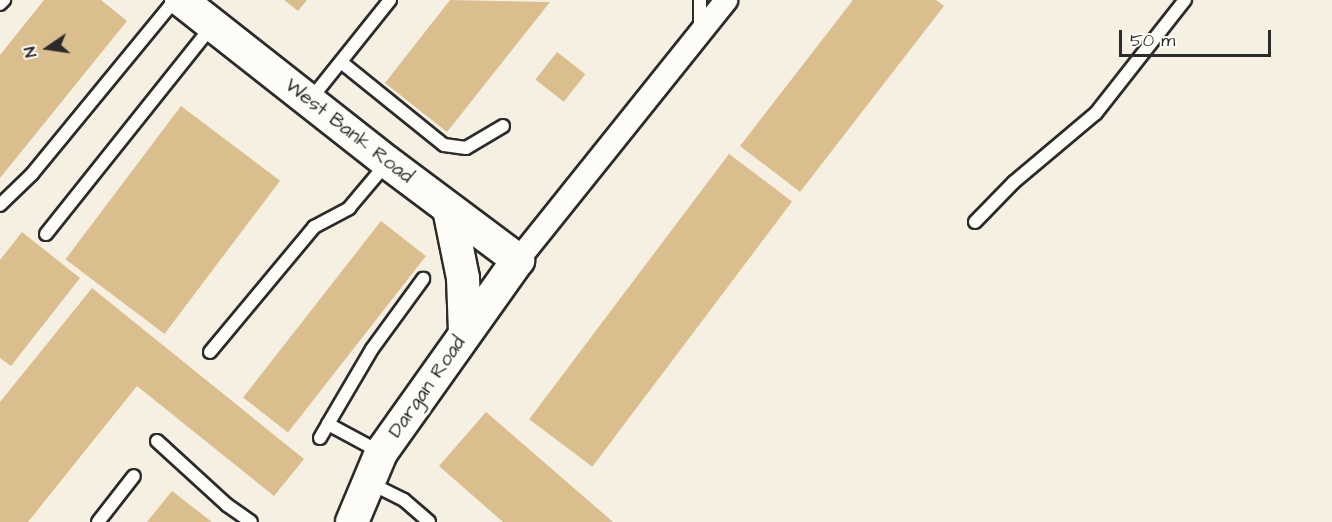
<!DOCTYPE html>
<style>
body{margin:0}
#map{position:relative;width:1332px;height:522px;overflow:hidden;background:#f6f0e2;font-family:"Architects Daughter",sans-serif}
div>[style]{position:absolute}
.building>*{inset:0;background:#dabe8e;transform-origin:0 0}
.roads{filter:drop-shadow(2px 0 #2b2b2b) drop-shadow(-2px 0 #2b2b2b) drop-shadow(0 2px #2b2b2b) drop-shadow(0 -2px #2b2b2b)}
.lane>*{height:12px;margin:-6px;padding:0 6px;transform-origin:6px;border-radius:6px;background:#fdfcf7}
.street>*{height:22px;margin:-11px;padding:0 11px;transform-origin:11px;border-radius:11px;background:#fdfcf7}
.secondary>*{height:32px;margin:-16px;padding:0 16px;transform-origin:16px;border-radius:16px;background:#fdfcf7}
span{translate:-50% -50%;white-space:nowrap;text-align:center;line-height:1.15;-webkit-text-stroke:6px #fdfcf7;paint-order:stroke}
.street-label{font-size:20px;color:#2b2b2b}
.north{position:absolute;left:18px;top:18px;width:60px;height:60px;-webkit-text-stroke:4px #fdfcf7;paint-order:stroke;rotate:257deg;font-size:16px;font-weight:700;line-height:24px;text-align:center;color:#2b2b2b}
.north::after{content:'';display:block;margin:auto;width:21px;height:27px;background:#2b2b2b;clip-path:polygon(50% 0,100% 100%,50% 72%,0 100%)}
.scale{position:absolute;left:1119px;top:30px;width:152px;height:27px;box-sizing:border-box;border:3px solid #2b2b2b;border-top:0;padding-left:8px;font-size:18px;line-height:21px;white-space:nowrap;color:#2b2b2b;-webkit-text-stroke:4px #fdfcf7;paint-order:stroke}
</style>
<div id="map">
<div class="building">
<div style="clip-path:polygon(44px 0,101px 0,127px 21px,0 178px,0 55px)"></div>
<div style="clip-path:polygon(284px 0,307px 0,298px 11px)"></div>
<div style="clip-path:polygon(450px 0,550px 2px,447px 132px,385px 83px)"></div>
<div style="clip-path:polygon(853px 0,936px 0,944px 6px,800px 192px,740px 146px)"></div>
<div style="left:557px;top:52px;width:36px;height:35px;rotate:38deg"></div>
<div style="left:181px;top:106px;width:124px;height:192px;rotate:37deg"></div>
<div style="left:729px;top:154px;width:79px;height:332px;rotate:37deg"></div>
<div style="left:381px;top:221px;width:57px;height:224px;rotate:38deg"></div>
<div style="clip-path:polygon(22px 232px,80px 278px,11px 366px,0 358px,0 260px)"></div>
<div style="clip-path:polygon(92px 288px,304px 459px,274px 496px,137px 386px,28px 522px,0 522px,0 402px)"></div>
<div style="clip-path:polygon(486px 412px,613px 522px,503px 522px,439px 466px)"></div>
<div style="clip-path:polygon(172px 491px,212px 522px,147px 522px)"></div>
</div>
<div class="roads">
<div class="lane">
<div style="left:700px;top:0;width:31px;rotate:90deg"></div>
<div style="left:0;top:4px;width:6px;rotate:-45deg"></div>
<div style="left:341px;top:62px;width:132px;rotate:38.9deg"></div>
<div style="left:444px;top:145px;width:22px;rotate:8deg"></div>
<div style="left:466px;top:148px;width:43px;rotate:-30.7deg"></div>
<div style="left:310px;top:100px;width:128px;rotate:-51.3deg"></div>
<div style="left:0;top:205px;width:45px;rotate:-44.1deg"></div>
<div style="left:32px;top:174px;width:225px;rotate:-50.6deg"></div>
<div style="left:975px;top:222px;width:56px;rotate:-45.7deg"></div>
<div style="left:1014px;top:182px;width:107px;rotate:-40.1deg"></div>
<div style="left:1096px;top:113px;width:144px;rotate:-51.8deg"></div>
<div style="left:46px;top:234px;width:266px;rotate:-51.4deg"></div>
<div style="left:210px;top:352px;width:163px;rotate:-50.2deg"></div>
<div style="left:314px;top:227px;width:40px;rotate:-28deg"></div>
<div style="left:349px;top:208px;width:59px;rotate:-49.8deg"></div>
<div style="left:328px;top:424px;width:87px;rotate:-59.6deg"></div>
<div style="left:372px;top:349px;width:87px;rotate:-53.9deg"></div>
<div style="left:320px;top:438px;width:16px;rotate:-60deg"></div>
<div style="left:328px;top:424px;width:59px;rotate:28.3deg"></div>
<div style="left:157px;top:441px;width:95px;rotate:42.4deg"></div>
<div style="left:227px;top:505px;width:29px;rotate:35deg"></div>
<div style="left:368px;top:482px;width:40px;rotate:26.6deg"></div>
<div style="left:404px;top:500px;width:33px;rotate:41deg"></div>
<div style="left:98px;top:522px;width:58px;rotate:-52deg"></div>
</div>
<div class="street">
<div style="left:518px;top:260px;width:333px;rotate:-51.3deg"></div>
</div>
<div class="secondary">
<div style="left:181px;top:0;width:262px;rotate:38.2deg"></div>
<div style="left:387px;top:162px;width:164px;rotate:36.8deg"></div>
<div style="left:518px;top:260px;width:237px;rotate:125.4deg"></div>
<div style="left:381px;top:453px;width:75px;rotate:112.8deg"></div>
<div style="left:449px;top:209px;width:70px;rotate:78.5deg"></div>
<div style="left:463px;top:278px;width:55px;rotate:87.9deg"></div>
</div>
</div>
<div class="street-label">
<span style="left:349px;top:131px;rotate:38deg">West Bank Road</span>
<span style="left:427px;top:387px;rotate:-55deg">Dargan Road</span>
</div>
<div class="north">N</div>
<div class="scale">50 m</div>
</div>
